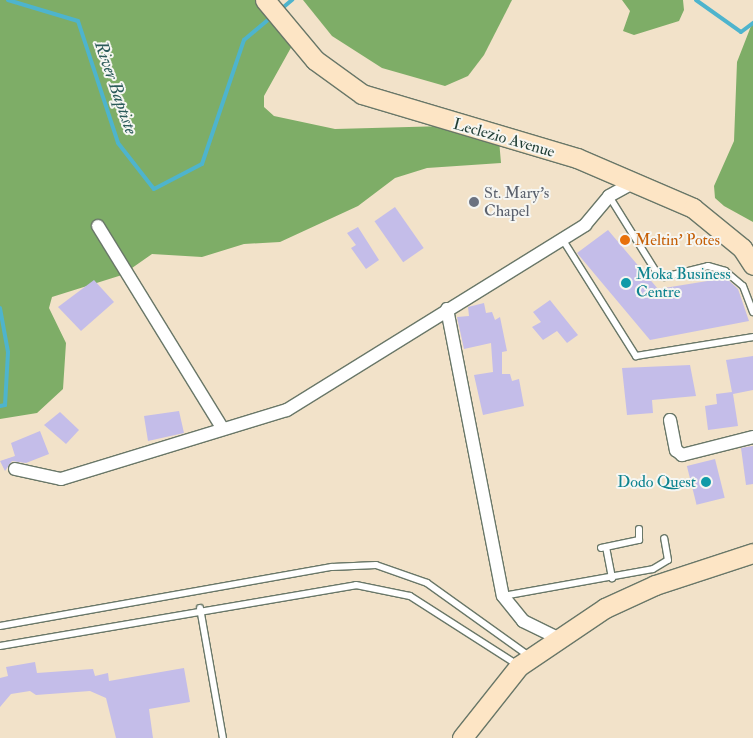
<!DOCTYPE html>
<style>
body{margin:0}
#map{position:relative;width:753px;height:738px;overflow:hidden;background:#f2e2c9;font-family:"IM FELL Double Pica",serif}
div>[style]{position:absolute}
.forest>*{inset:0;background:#7ead67}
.stream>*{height:4px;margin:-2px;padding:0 2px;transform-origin:2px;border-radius:2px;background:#4eb4cd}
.building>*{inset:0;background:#c4bde9;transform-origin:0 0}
.roads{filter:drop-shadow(1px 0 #697768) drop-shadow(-1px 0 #697768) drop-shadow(0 1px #697768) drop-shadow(0 -1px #697768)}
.lane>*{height:6px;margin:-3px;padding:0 3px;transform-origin:3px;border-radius:3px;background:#fff}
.street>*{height:12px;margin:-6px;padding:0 6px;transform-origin:6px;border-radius:6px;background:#fff}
.secondary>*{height:19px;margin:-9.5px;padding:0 9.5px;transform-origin:9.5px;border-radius:9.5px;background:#fde5c5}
.dots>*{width:14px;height:14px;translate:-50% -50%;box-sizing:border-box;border:2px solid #f6f6f2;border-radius:50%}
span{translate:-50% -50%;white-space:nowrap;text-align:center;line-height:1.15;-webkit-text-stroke:4px #f6f6f2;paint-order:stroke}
.street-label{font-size:16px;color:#1f3d34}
.worship-label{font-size:16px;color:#5b616d}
.left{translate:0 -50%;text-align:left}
.food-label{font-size:16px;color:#c56008}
.culture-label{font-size:16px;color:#0d838f}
.right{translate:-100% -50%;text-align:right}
.water-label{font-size:18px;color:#2b5b5a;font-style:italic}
</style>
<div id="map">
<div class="forest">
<div style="clip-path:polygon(0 0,257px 0,293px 44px,264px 96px,264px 107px,274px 116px,335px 129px,483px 125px,499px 140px,501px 163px,427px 168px,395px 178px,358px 206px,280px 242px,244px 244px,202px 257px,152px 254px,122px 275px,52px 297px,49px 308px,66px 343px,63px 389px,37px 413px,0 419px)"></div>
<div style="clip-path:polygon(303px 0,512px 0,484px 55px,468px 76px,445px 86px,382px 68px,332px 36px)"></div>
<div style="clip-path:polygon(622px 0,683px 0,684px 10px,679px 21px,634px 35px,623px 31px,630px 11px)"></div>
<div style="clip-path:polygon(753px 21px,753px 222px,724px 206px,715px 198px,714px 186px,734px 141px,737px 62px)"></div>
</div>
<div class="stream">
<div style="left:8px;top:0;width:73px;rotate:16.7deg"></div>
<div style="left:78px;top:21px;width:128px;rotate:71.8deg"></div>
<div style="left:118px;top:143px;width:58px;rotate:52deg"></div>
<div style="left:154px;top:189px;width:54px;rotate:-27.5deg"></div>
<div style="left:202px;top:164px;width:131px;rotate:-71.3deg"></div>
<div style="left:244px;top:40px;width:35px;rotate:-40deg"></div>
<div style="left:696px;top:0;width:55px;rotate:35.4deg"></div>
<div style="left:741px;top:32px;width:15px;rotate:-37deg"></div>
<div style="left:280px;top:10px;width:16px;rotate:-40deg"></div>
<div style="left:0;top:308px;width:45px;rotate:79.7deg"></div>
<div style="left:8px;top:352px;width:53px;rotate:93.2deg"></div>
<div style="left:5px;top:405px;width:5px;rotate:169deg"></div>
</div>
<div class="building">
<div style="left:395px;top:207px;width:50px;height:25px;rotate:55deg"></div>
<div style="clip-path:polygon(358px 227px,379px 260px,366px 269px,351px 248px,356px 245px,347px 233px)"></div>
<div style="clip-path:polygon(608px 230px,658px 289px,726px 278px,738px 289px,749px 321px,650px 340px,577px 253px)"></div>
<div style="clip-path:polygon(94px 280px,114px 302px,81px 331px,58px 307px)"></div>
<div style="clip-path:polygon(550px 300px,578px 335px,567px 343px,557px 331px,543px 340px,532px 327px,541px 322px,533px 312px)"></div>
<div style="clip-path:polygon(484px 303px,486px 313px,492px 312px,495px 320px,500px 317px,507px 351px,502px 352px,502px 374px,510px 374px,512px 381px,519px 379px,524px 406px,483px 415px,474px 375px,493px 372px,491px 343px,464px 349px,457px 317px,469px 316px,468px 307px)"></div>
<div style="clip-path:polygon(753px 356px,753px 390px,733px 394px,738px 426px,708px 430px,705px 406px,717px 404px,716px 394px,732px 392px,726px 360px)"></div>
<div style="clip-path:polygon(690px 365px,696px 396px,652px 400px,653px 413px,627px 415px,622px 368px)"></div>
<div style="clip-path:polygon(179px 411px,184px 433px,148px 441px,144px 416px)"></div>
<div style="clip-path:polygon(60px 412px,79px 430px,66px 444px,44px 425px)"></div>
<div style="clip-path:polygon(40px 431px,49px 454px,26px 463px,12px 461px,5px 471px,0 461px,15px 456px,11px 443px)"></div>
<div style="clip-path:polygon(753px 446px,753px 484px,746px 485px,741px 448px)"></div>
<div style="left:715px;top:459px;width:40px;height:29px;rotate:76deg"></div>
<div style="clip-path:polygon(35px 662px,37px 673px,93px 669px,95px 676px,108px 673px,109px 681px,184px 668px,190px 702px,149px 709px,153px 738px,116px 738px,106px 698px,90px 691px,36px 695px,30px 691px,11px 694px,0 707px,0 678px,8px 676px,6px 667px)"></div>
</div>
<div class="roads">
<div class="lane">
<div style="left:609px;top:196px;width:91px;rotate:58.1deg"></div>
<div style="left:657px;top:273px;width:8px;rotate:30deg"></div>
<div style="left:664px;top:277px;width:45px;rotate:-14deg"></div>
<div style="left:708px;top:266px;width:18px;rotate:16deg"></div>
<div style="left:725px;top:271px;width:23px;rotate:40deg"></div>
<div style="left:743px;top:286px;width:28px;rotate:69deg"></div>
<div style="left:561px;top:237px;width:141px;rotate:57.8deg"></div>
<div style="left:636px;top:356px;width:119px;rotate:-9.2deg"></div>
<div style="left:606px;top:547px;width:32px;rotate:79deg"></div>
<div style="left:601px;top:548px;width:39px;rotate:-12deg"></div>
<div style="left:639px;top:540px;width:11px;rotate:-90deg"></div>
<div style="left:503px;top:596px;width:152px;rotate:-10.2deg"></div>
<div style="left:653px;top:569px;width:17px;rotate:-31deg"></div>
<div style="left:668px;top:560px;width:22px;rotate:-100deg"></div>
<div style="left:200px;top:608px;width:132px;rotate:80deg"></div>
<div style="left:0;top:626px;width:337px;rotate:-10.1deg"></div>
<div style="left:332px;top:567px;width:44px;rotate:-2.6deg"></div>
<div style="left:376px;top:565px;width:54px;rotate:19.4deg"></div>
<div style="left:427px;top:583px;width:125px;rotate:35.6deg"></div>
<div style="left:0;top:646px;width:361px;rotate:-9.7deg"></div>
<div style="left:356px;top:585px;width:55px;rotate:11.5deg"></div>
<div style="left:410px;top:596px;width:128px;rotate:32.6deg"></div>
</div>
<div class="street">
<div style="left:98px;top:226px;width:238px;rotate:58.4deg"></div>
<div style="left:447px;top:309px;width:292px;rotate:79deg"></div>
<div style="left:503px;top:596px;width:32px;rotate:51deg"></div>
<div style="left:523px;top:621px;width:39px;rotate:26deg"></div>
<div style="left:670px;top:420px;width:31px;rotate:79deg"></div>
<div style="left:676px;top:450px;width:8px;rotate:40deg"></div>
<div style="left:682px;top:455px;width:73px;rotate:-14.2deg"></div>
<div style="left:15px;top:469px;width:47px;rotate:12.3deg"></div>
<div style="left:61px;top:479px;width:236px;rotate:-17deg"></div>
<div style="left:287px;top:410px;width:351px;rotate:-31.8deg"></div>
<div style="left:585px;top:225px;width:38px;rotate:-50deg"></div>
<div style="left:609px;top:196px;width:26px;rotate:-29deg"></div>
</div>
<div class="secondary">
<div style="left:265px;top:0;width:78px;rotate:50.2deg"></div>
<div style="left:315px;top:60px;width:58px;rotate:35.9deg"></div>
<div style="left:362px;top:94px;width:224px;rotate:16.6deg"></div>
<div style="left:577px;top:158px;width:126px;rotate:23.3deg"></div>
<div style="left:693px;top:208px;width:63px;rotate:39.2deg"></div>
<div style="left:742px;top:248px;width:20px;rotate:57deg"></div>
<div style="left:462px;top:738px;width:92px;rotate:-51.6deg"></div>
<div style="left:519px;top:666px;width:104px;rotate:-34deg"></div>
<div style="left:605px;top:608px;width:55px;rotate:-24.7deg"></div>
<div style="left:655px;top:585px;width:103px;rotate:-18.1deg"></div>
</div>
</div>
<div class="dots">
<div style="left:474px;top:202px;background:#6b7280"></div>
<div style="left:625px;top:240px;background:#e8710a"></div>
<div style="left:626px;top:283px;background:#0f9aa8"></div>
<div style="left:706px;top:482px;background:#0f9aa8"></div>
</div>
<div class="street-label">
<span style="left:504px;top:138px;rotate:16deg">Leclezio Avenue</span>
</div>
<div class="worship-label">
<span class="left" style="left:484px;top:202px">St. Mary's<br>Chapel</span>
</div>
<div class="food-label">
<span class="left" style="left:635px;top:240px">Meltin' Potes</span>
</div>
<div class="culture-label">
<span class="left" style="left:636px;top:283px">Moka Business<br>Centre</span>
<span class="right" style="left:696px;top:482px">Dodo Quest</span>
</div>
<div class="water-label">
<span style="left:115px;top:88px;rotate:71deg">River Baptiste</span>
</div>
</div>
